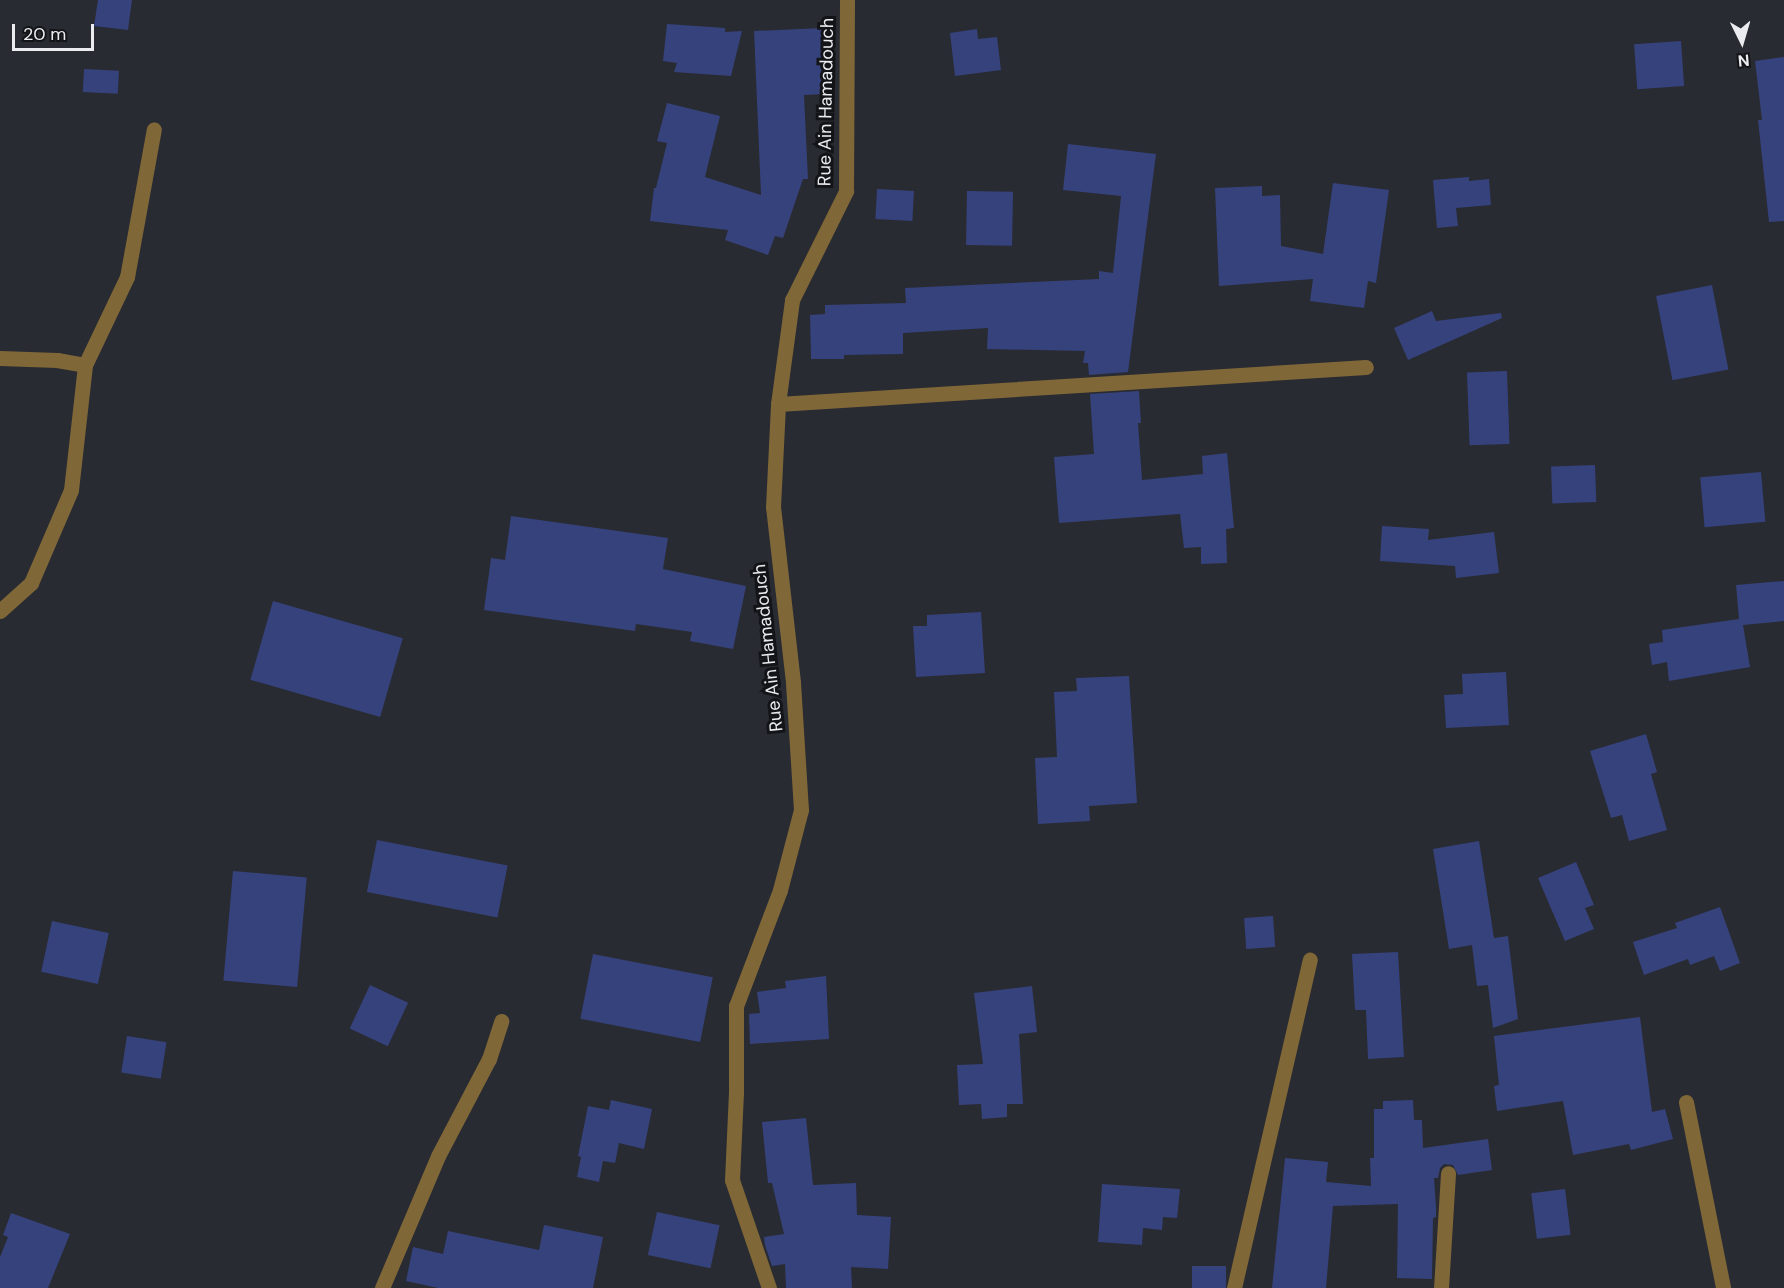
<!DOCTYPE html>
<style>
body{margin:0}
#map{position:relative;width:1784px;height:1288px;overflow:hidden;background:#292b32;font-family:"DM Sans",sans-serif}
div>[style]{position:absolute}
.building>*{inset:0;background:#36427c;transform-origin:0 0}
.street>*{height:15px;margin:-7.5px;padding:0 7.5px;transform-origin:7.5px;border-radius:7.5px;background:#7f6738}
span{translate:-50% -50%;white-space:nowrap;text-align:center;line-height:1.15;-webkit-text-stroke:6px #131417;paint-order:stroke}
.street-label{font-size:18px;color:#ebecf0}
.north{position:absolute;left:1712px;top:12px;width:60px;height:60px;-webkit-text-stroke:4px #131417;paint-order:stroke;rotate:175deg;font-size:16px;font-weight:700;line-height:24px;text-align:center;color:#ebecf0}
.north::after{content:'';display:block;margin:auto;width:21px;height:27px;background:#ebecf0;clip-path:polygon(50% 0,100% 100%,50% 72%,0 100%)}
.scale{position:absolute;left:12px;top:24px;width:82px;height:27px;box-sizing:border-box;border:3px solid #ebecf0;border-top:0;padding-left:8px;font-size:18px;line-height:21px;white-space:nowrap;color:#ebecf0;-webkit-text-stroke:4px #131417;paint-order:stroke}
</style>
<div id="map">
<div class="building">
<div style="clip-path:polygon(98px 0,132px 0,128px 30px,94px 26px)"></div>
<div style="clip-path:polygon(667px 24px,725px 28px,725px 32px,742px 31px,731px 76px,674px 72px,677px 63px,663px 61px)"></div>
<div style="clip-path:polygon(823px 28px,826px 94px,804px 95px,808px 179px,803px 179px,783px 238px,775px 236px,768px 255px,725px 240px,728px 230px,650px 221px,654px 188px,656px 188px,667px 143px,657px 141px,667px 103px,720px 116px,705px 177px,761px 195px,754px 31px)"></div>
<div style="clip-path:polygon(977px 29px,978px 39px,997px 37px,1001px 70px,955px 76px,950px 33px)"></div>
<div style="left:1681px;top:41px;width:45px;height:47px;rotate:86deg"></div>
<div style="clip-path:polygon(1784px 57px,1784px 221px,1769px 222px,1758px 120px,1762px 120px,1755px 61px)"></div>
<div style="left:84px;top:69px;width:35px;height:23px;rotate:3deg"></div>
<div style="clip-path:polygon(1068px 144px,1156px 154px,1128px 372px,1089px 375px,1088px 363px,1083px 363px,1085px 351px,987px 349px,988px 328px,903px 333px,903px 354px,844px 355px,844px 359px,811px 359px,810px 315px,825px 314px,825px 305px,906px 303px,905px 288px,1099px 279px,1099px 271px,1113px 273px,1121px 196px,1063px 190px)"></div>
<div style="clip-path:polygon(1469px 177px,1469px 181px,1489px 179px,1491px 205px,1456px 208px,1458px 226px,1437px 228px,1433px 180px)"></div>
<div style="clip-path:polygon(1333px 183px,1389px 190px,1376px 283px,1368px 281px,1364px 308px,1310px 301px,1313px 279px,1219px 286px,1215px 188px,1262px 186px,1262px 196px,1280px 195px,1281px 246px,1323px 254px)"></div>
<div style="left:877px;top:189px;width:37px;height:30px;rotate:3deg"></div>
<div style="left:967px;top:191px;width:46px;height:54px;rotate:1deg"></div>
<div style="left:1712px;top:285px;width:86px;height:57px;rotate:79deg"></div>
<div style="clip-path:polygon(1432px 311px,1436px 321px,1501px 313px,1502px 318px,1408px 360px,1394px 328px)"></div>
<div style="left:1507px;top:371px;width:73px;height:40px;rotate:88deg"></div>
<div style="clip-path:polygon(1139px 391px,1141px 423px,1138px 423px,1142px 480px,1203px 474px,1202px 456px,1227px 453px,1234px 528px,1226px 529px,1227px 563px,1201px 564px,1201px 547px,1184px 548px,1180px 514px,1059px 523px,1054px 457px,1094px 454px,1090px 394px)"></div>
<div style="left:1595px;top:465px;width:37px;height:44px;rotate:88deg"></div>
<div style="left:1761px;top:472px;width:50px;height:61px;rotate:85deg"></div>
<div style="clip-path:polygon(511px 516px,668px 538px,663px 569px,746px 586px,733px 649px,690px 641px,692px 632px,636px 624px,635px 631px,484px 610px,491px 558px,505px 560px)"></div>
<div style="clip-path:polygon(1382px 526px,1429px 529px,1428px 540px,1494px 532px,1499px 573px,1456px 578px,1455px 566px,1380px 561px)"></div>
<div style="clip-path:polygon(1784px 581px,1784px 621px,1743px 625px,1750px 667px,1669px 681px,1667px 662px,1652px 665px,1649px 644px,1663px 642px,1662px 630px,1739px 619px,1736px 585px)"></div>
<div style="left:273px;top:601px;width:135px;height:82px;rotate:16deg"></div>
<div style="clip-path:polygon(981px 612px,985px 673px,916px 677px,913px 626px,927px 626px,927px 615px)"></div>
<div style="clip-path:polygon(1506px 672px,1509px 725px,1446px 728px,1444px 695px,1463px 694px,1462px 674px)"></div>
<div style="clip-path:polygon(1129px 676px,1137px 803px,1089px 806px,1090px 821px,1038px 824px,1035px 758px,1057px 757px,1054px 692px,1077px 691px,1076px 678px)"></div>
<div style="clip-path:polygon(1646px 734px,1657px 772px,1651px 774px,1667px 830px,1629px 841px,1622px 815px,1611px 818px,1590px 751px)"></div>
<div style="left:377px;top:840px;width:133px;height:53px;rotate:11deg"></div>
<div style="clip-path:polygon(1479px 841px,1494px 938px,1508px 936px,1518px 1019px,1493px 1028px,1488px 985px,1477px 986px,1472px 945px,1449px 949px,1433px 849px)"></div>
<div style="clip-path:polygon(1576px 862px,1594px 905px,1585px 908px,1594px 929px,1565px 941px,1538px 878px)"></div>
<div style="left:233px;top:871px;width:74px;height:110px;rotate:5deg"></div>
<div style="clip-path:polygon(1720px 907px,1740px 963px,1720px 971px,1714px 956px,1690px 965px,1688px 959px,1644px 975px,1633px 942px,1677px 928px,1675px 923px)"></div>
<div style="left:1273px;top:916px;width:31px;height:29px;rotate:86deg"></div>
<div style="left:52px;top:921px;width:58px;height:52px;rotate:12deg"></div>
<div style="clip-path:polygon(1398px 952px,1404px 1057px,1368px 1059px,1366px 1010px,1355px 1010px,1352px 954px)"></div>
<div style="left:593px;top:954px;width:122px;height:66px;rotate:11deg"></div>
<div style="clip-path:polygon(826px 976px,829px 1039px,750px 1044px,749px 1014px,760px 1013px,757px 992px,786px 988px,785px 981px)"></div>
<div style="left:370px;top:985px;width:42px;height:48px;rotate:25deg"></div>
<div style="clip-path:polygon(1032px 986px,1037px 1032px,1019px 1034px,1023px 1104px,1007px 1104px,1007px 1117px,982px 1119px,981px 1104px,959px 1105px,957px 1065px,983px 1064px,974px 993px)"></div>
<div style="clip-path:polygon(1640px 1017px,1652px 1112px,1665px 1109px,1673px 1139px,1631px 1150px,1629px 1144px,1573px 1155px,1563px 1101px,1497px 1111px,1494px 1086px,1499px 1085px,1494px 1036px)"></div>
<div style="left:127px;top:1036px;width:40px;height:37px;rotate:9deg"></div>
<div style="clip-path:polygon(611px 1100px,652px 1109px,644px 1149px,619px 1143px,615px 1163px,603px 1161px,599px 1182px,577px 1177px,581px 1157px,578px 1156px,588px 1106px,609px 1110px)"></div>
<div style="clip-path:polygon(1413px 1100px,1414px 1120px,1422px 1120px,1423px 1148px,1488px 1139px,1492px 1170px,1458px 1175px,1453px 1165px,1444px 1164px,1440px 1168px,1438px 1178px,1434px 1178px,1436px 1208px,1436px 1217px,1433px 1218px,1432px 1279px,1397px 1278px,1398px 1204px,1333px 1206px,1326px 1288px,1272px 1288px,1285px 1158px,1328px 1162px,1326px 1182px,1371px 1186px,1370px 1158px,1374px 1158px,1374px 1109px,1383px 1109px,1383px 1101px)"></div>
<div style="clip-path:polygon(806px 1118px,813px 1185px,856px 1183px,857px 1215px,891px 1217px,888px 1269px,851px 1267px,852px 1288px,786px 1288px,785px 1264px,772px 1266px,765px 1245px,764px 1237px,784px 1234px,772px 1183px,768px 1183px,762px 1122px)"></div>
<div style="clip-path:polygon(1102px 1184px,1180px 1189px,1177px 1218px,1163px 1217px,1162px 1230px,1143px 1228px,1142px 1245px,1098px 1242px)"></div>
<div style="left:1565px;top:1189px;width:46px;height:34px;rotate:83deg"></div>
<div style="left:657px;top:1212px;width:64px;height:44px;rotate:12deg"></div>
<div style="clip-path:polygon(11px 1213px,70px 1234px,48px 1288px,0 1288px,0 1257px,8px 1237px,3px 1235px)"></div>
<div style="clip-path:polygon(544px 1225px,603px 1237px,593px 1288px,438px 1288px,406px 1281px,413px 1247px,443px 1254px,448px 1231px,539px 1250px)"></div>
<div style="left:1192px;top:1266px;width:34px;height:22px"></div>
</div>
<div class="street">
<div style="left:0;top:358px;width:57px;rotate:2deg"></div>
<div style="left:57px;top:360px;width:28px;rotate:10deg"></div>
<div style="left:778px;top:404px;width:589px;rotate:-3.6deg"></div>
<div style="left:0;top:611px;width:42px;rotate:-42.1deg"></div>
<div style="left:31px;top:583px;width:101px;rotate:-66.7deg"></div>
<div style="left:71px;top:490px;width:126px;rotate:-83.6deg"></div>
<div style="left:85px;top:365px;width:98px;rotate:-64.5deg"></div>
<div style="left:127px;top:277px;width:150px;rotate:-79.7deg"></div>
<div style="left:1686px;top:1102px;width:190px;rotate:78.7deg"></div>
<div style="left:382px;top:1288px;width:143px;rotate:-67deg"></div>
<div style="left:438px;top:1156px;width:110px;rotate:-62.3deg"></div>
<div style="left:489px;top:1059px;width:40px;rotate:-72deg"></div>
<div style="left:769px;top:1288px;width:114px;rotate:-108.9deg"></div>
<div style="left:732px;top:1180px;width:87px;rotate:-87.4deg"></div>
<div style="left:736px;top:1093px;width:87px;rotate:-90deg"></div>
<div style="left:736px;top:1006px;width:124px;rotate:-69.2deg"></div>
<div style="left:780px;top:890px;width:83px;rotate:-75.3deg"></div>
<div style="left:801px;top:810px;width:128px;rotate:-93.6deg"></div>
<div style="left:793px;top:682px;width:176px;rotate:-96.5deg"></div>
<div style="left:773px;top:507px;width:103px;rotate:-87.2deg"></div>
<div style="left:778px;top:404px;width:105px;rotate:-82.3deg"></div>
<div style="left:792px;top:300px;width:122px;rotate:-63.6deg"></div>
<div style="left:846px;top:191px;width:191px;rotate:-89.7deg"></div>
<div style="left:1234px;top:1288px;width:337px;rotate:-77deg"></div>
<div style="left:1441px;top:1288px;width:115px;rotate:-86.5deg"></div>
</div>
<div class="street-label">
<span style="left:826px;top:102px;rotate:-89deg">Rue Ain Hamadouch</span>
<span style="left:768px;top:648px;rotate:-96deg">Rue Ain Hamadouch</span>
</div>
<div class="north">N</div>
<div class="scale">20 m</div>
</div>
